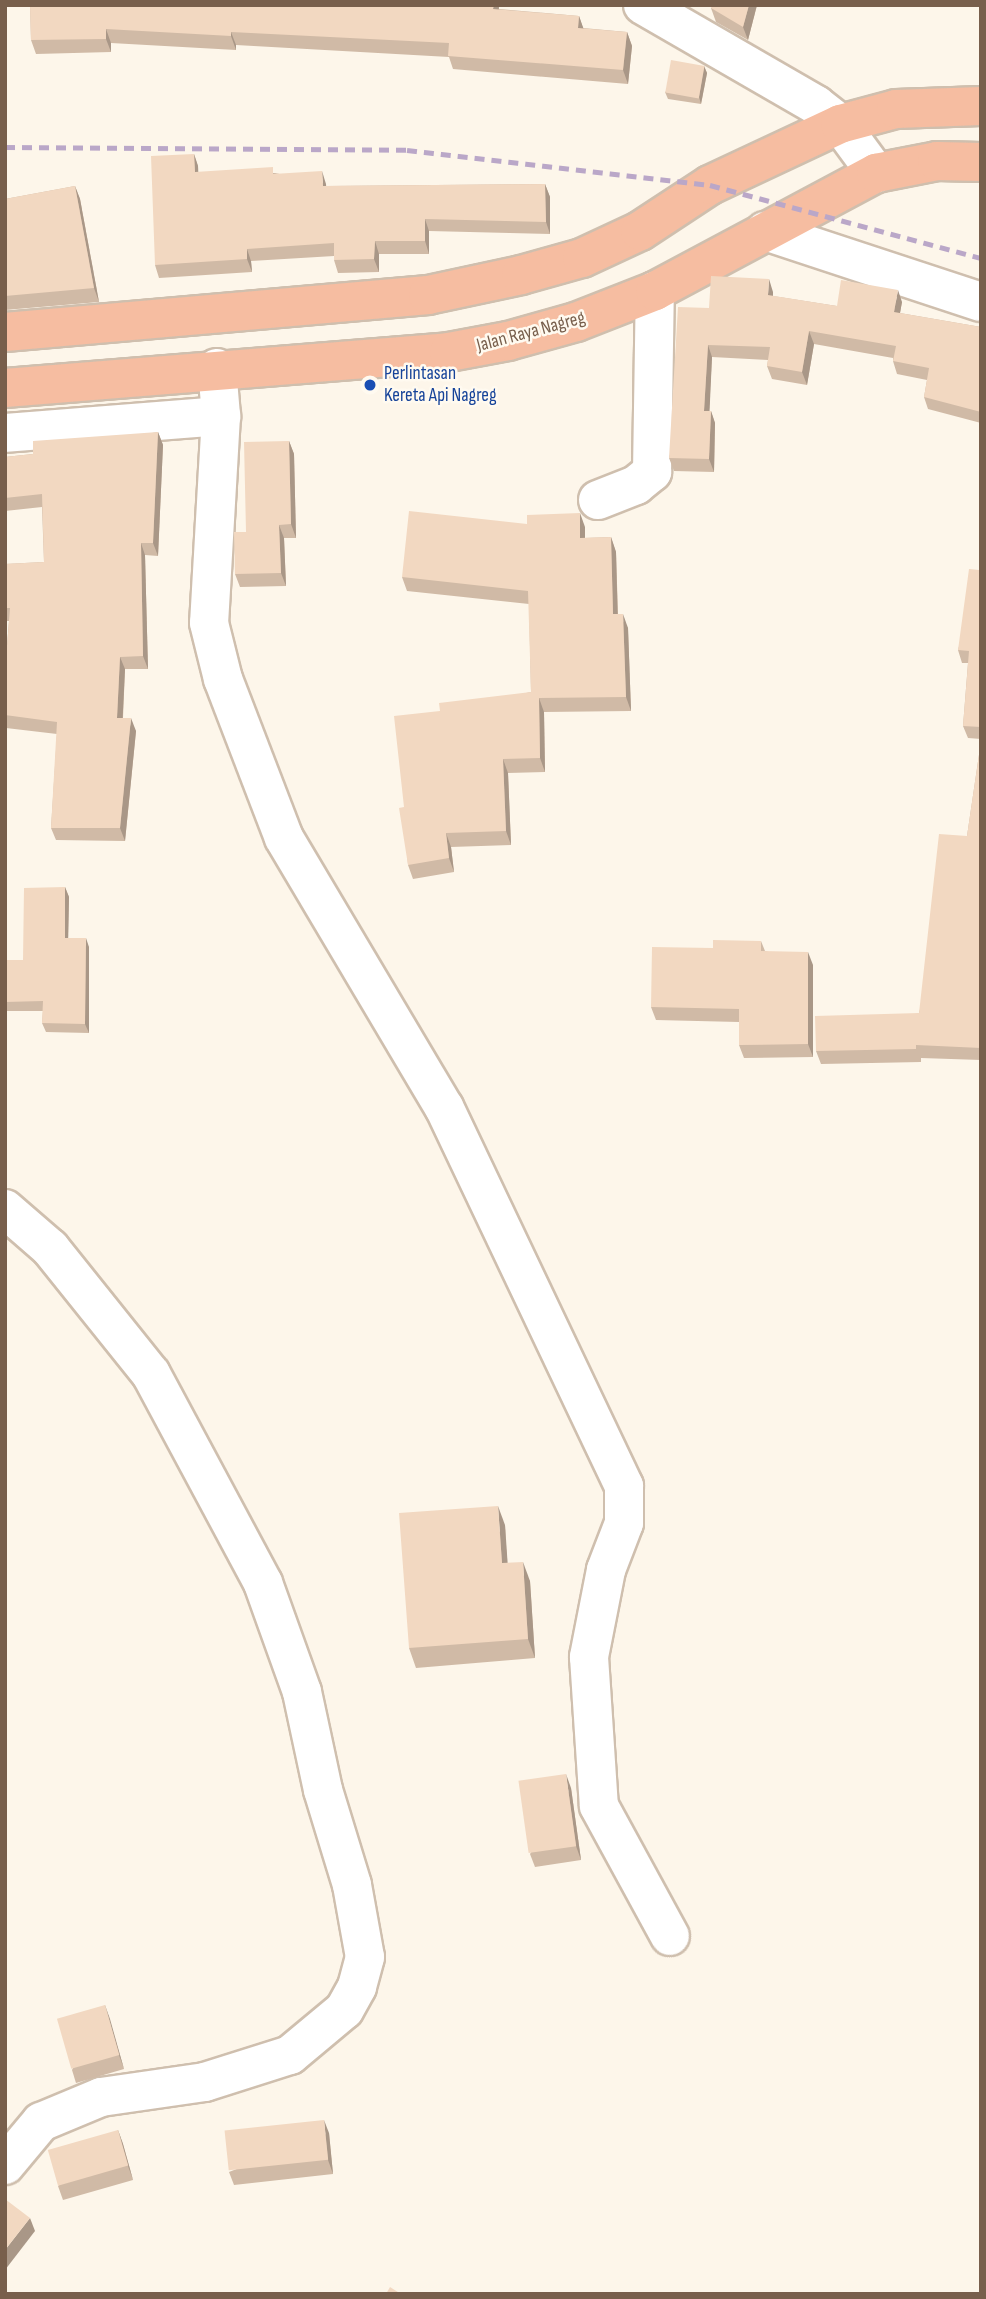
<!DOCTYPE html>
<style>
body{margin:0}
#map{position:relative;width:986px;height:2299px;overflow:hidden;background:#fdf6ea;font-family:"Sofia Sans Condensed",sans-serif}
div>[style]{position:absolute}
.roads{filter:drop-shadow(2px 0 #cfbfae) drop-shadow(-2px 0 #cfbfae) drop-shadow(0 2px #cfbfae) drop-shadow(0 -2px #cfbfae)}
.minor>*{height:38px;margin:-19px;padding:0 19px;transform-origin:19px;border-radius:19px;background:#fff}
.highway>*{height:38px;margin:-19px;padding:0 19px;transform-origin:19px;border-radius:19px;background:#f6bda1}
.rail>*{height:5px;margin-top:-2.5px;transform-origin:0;background:repeating-linear-gradient(90deg,#baa7c8 0 10px,transparent 0 17px)}
.wall>*{inset:0;background:#d0baa6}
.shaded-wall>*{inset:0;background:#a99787}
.building>*{inset:0;background:#f2d8c1;transform-origin:0 0}
.dots>*{width:19px;height:19px;translate:-50% -50%;box-sizing:border-box;border:4px solid #fffaf0;border-radius:50%}
span{translate:-50% -50%;white-space:nowrap;text-align:center;line-height:1.15;-webkit-text-stroke:5px #fffaf0;paint-order:stroke}
.street-label{font-size:19px;color:#785f4c}
.transit-label{font-size:19px;color:#164399}
.left{translate:0 -50%;text-align:left}
.frame{position:absolute;inset:0;border:7px solid #785f4c;pointer-events:none}
</style>
<div id="map">
<div class="roads">
<div class="minor">
<div style="left:643px;top:5px;width:200px;rotate:30deg"></div>
<div style="left:816px;top:105px;width:31px;rotate:38deg"></div>
<div style="left:840px;top:124px;width:61px;rotate:53.7deg"></div>
<div style="left:765px;top:231px;width:227px;rotate:18.2deg"></div>
<div style="left:217px;top:368px;width:48px;rotate:85.2deg"></div>
<div style="left:221px;top:416px;width:207px;rotate:93.3deg"></div>
<div style="left:209px;top:623px;width:58px;rotate:76deg"></div>
<div style="left:223px;top:679px;width:170px;rotate:69deg"></div>
<div style="left:284px;top:838px;width:313px;rotate:59.3deg"></div>
<div style="left:444px;top:1107px;width:420px;rotate:64.6deg"></div>
<div style="left:624px;top:1486px;width:37px;rotate:90deg"></div>
<div style="left:624px;top:1523px;width:50px;rotate:111deg"></div>
<div style="left:606px;top:1570px;width:89px;rotate:101.1deg"></div>
<div style="left:589px;top:1657px;width:149px;rotate:86.2deg"></div>
<div style="left:599px;top:1806px;width:148px;rotate:61.4deg"></div>
<div style="left:5px;top:433px;width:217px;rotate:-4.5deg"></div>
<div style="left:598px;top:500px;width:41px;rotate:-21.5deg"></div>
<div style="left:636px;top:485px;width:21px;rotate:-39deg"></div>
<div style="left:652px;top:472px;width:181px;rotate:-89.1deg"></div>
<div style="left:5px;top:1209px;width:60px;rotate:40.9deg"></div>
<div style="left:50px;top:1248px;width:161px;rotate:51.3deg"></div>
<div style="left:151px;top:1374px;width:237px;rotate:61.8deg"></div>
<div style="left:263px;top:1583px;width:116px;rotate:70.3deg"></div>
<div style="left:302px;top:1692px;width:100px;rotate:77.9deg"></div>
<div style="left:323px;top:1790px;width:99px;rotate:73deg"></div>
<div style="left:352px;top:1885px;width:73px;rotate:79.8deg"></div>
<div style="left:365px;top:1957px;width:31px;rotate:105deg"></div>
<div style="left:357px;top:1987px;width:26px;rotate:119deg"></div>
<div style="left:344px;top:2010px;width:70px;rotate:140.2deg"></div>
<div style="left:290px;top:2055px;width:89px;rotate:162.4deg"></div>
<div style="left:205px;top:2082px;width:105px;rotate:171.8deg"></div>
<div style="left:101px;top:2097px;width:65px;rotate:157.4deg"></div>
<div style="left:41px;top:2122px;width:56px;rotate:129.9deg"></div>
</div>
<div class="highway">
<div style="left:5px;top:332px;width:425px;rotate:-5deg"></div>
<div style="left:428px;top:295px;width:95px;rotate:-12.1deg"></div>
<div style="left:521px;top:275px;width:63px;rotate:-15.6deg"></div>
<div style="left:582px;top:258px;width:64px;rotate:-25deg"></div>
<div style="left:640px;top:231px;width:84px;rotate:-33.3deg"></div>
<div style="left:710px;top:185px;width:144px;rotate:-25.1deg"></div>
<div style="left:840px;top:124px;width:58px;rotate:-15deg"></div>
<div style="left:896px;top:109px;width:85px;rotate:-2deg"></div>
<div style="left:5px;top:388px;width:445px;rotate:-4.6deg"></div>
<div style="left:449px;top:352px;width:60px;rotate:-10.6deg"></div>
<div style="left:508px;top:341px;width:71px;rotate:-15.6deg"></div>
<div style="left:576px;top:322px;width:85px;rotate:-21.4deg"></div>
<div style="left:655px;top:291px;width:251px;rotate:-28.1deg"></div>
<div style="left:876px;top:173px;width:62px;rotate:-11.1deg"></div>
<div style="left:937px;top:161px;width:44px;rotate:1.3deg"></div>
</div>
</div>
<div class="rail">
<div style="left:5px;top:147px;width:402px;rotate:0.4deg"></div>
<div style="left:407px;top:150px;width:305px;rotate:6.6deg"></div>
<div style="left:710px;top:185px;width:281px;rotate:15.1deg"></div>
</div>
<div class="wall">
<div style="clip-path:polygon(30px 5px,499px 5px,499px 9px,579px 16px,583px 28px,627px 32px,632px 46px,628px 84px,453px 69px,449px 57px,236px 45px,236px 50px,111px 43px,111px 52px,36px 54px,31px 40px)"></div>
<div style="clip-path:polygon(757px 5px,748px 40px,716px 22px,711px 8px)"></div>
<div style="clip-path:polygon(704px 66px,707px 73px,701px 104px,668px 99px,665px 92px)"></div>
<div style="clip-path:polygon(194px 154px,198px 166px,198px 172px,275px 173px,326px 184px,326px 186px,545px 184px,550px 197px,550px 234px,429px 231px,429px 254px,379px 254px,379px 272px,338px 273px,334px 260px,334px 256px,251px 261px,252px 272px,159px 278px,155px 265px)"></div>
<div style="clip-path:polygon(75px 186px,80px 199px,99px 302px,5px 310px,5px 199px)"></div>
<div style="clip-path:polygon(773px 292px,773px 296px,837px 306px,902px 302px,900px 313px,981px 327px,981px 423px,928px 409px,924px 397px,927px 380px,897px 374px,893px 361px,893px 358px,814px 344px,807px 385px,772px 379px,767px 366px,768px 360px,712px 357px,709px 411px,711px 411px,715px 423px,714px 472px,674px 471px,669px 458px,709px 308px)"></div>
<div style="clip-path:polygon(158px 432px,163px 445px,158px 556px,145px 555px,148px 669px,125px 669px,123px 718px,136px 731px,125px 841px,56px 840px,51px 828px,57px 734px,6px 728px,5px 725px,5px 671px,9px 621px,5px 621px,5px 564px,44px 562px,42px 507px,5px 511px,5px 457px,33px 454px)"></div>
<div style="clip-path:polygon(289px 441px,294px 454px,296px 538px,284px 538px,286px 586px,240px 587px,235px 574px,246px 532px)"></div>
<div style="clip-path:polygon(527px 524px,585px 527px,585px 538px,611px 537px,616px 552px,618px 614px,628px 628px,631px 711px,544px 712px,545px 772px,508px 773px,511px 845px,451px 847px,454px 872px,413px 879px,408px 865px,404px 807px,440px 711px,531px 692px,529px 604px,407px 591px,402px 577px)"></div>
<div style="clip-path:polygon(981px 562px,981px 739px,968px 738px,963px 726px,968px 663px,962px 663px,958px 650px)"></div>
<div style="clip-path:polygon(981px 741px,981px 1060px,921px 1058px,921px 1062px,821px 1064px,816px 1051px,919px 1013px,967px 836px)"></div>
<div style="clip-path:polygon(65px 887px,69px 897px,68px 938px,89px 947px,89px 1033px,46px 1032px,42px 1023px,43px 1011px,5px 1011px,5px 960px,23px 960px)"></div>
<div style="clip-path:polygon(761px 941px,765px 951px,813px 965px,813px 1057px,744px 1058px,739px 1045px,739px 1022px,656px 1020px,651px 1007px,713px 948px)"></div>
<div style="clip-path:polygon(505px 1525px,507px 1563px,530px 1581px,535px 1658px,416px 1668px,409px 1648px)"></div>
<div style="clip-path:polygon(571px 1788px,581px 1860px,535px 1867px,530px 1854px)"></div>
<div style="clip-path:polygon(105px 2005px,124px 2069px,76px 2083px,72px 2070px)"></div>
<div style="clip-path:polygon(118px 2130px,123px 2144px,133px 2180px,63px 2200px,58px 2186px)"></div>
<div style="clip-path:polygon(329px 2133px,333px 2174px,234px 2185px,229px 2172px)"></div>
</div>
<div class="shaded-wall">
<div style="clip-path:polygon(494px 5px,499px 5px,498px 22px,493px 9px)"></div>
<div style="clip-path:polygon(749px 5px,757px 5px,748px 40px,743px 27px)"></div>
<div style="clip-path:polygon(579px 16px,584px 30px,578px 28px)"></div>
<div style="clip-path:polygon(106px 29px,111px 43px,111px 52px,106px 39px)"></div>
<div style="clip-path:polygon(231px 32px,236px 45px,236px 50px,231px 36px)"></div>
<div style="clip-path:polygon(627px 32px,632px 46px,628px 84px,623px 70px)"></div>
<div style="clip-path:polygon(704px 66px,707px 73px,701px 104px,699px 97px)"></div>
<div style="clip-path:polygon(194px 154px,198px 166px,199px 185px,195px 172px)"></div>
<div style="clip-path:polygon(322px 171px,326px 184px,327px 199px,323px 186px)"></div>
<div style="clip-path:polygon(545px 184px,550px 197px,550px 234px,546px 222px)"></div>
<div style="clip-path:polygon(75px 186px,80px 199px,99px 302px,94px 288px)"></div>
<div style="clip-path:polygon(425px 219px,429px 231px,429px 254px,425px 241px)"></div>
<div style="clip-path:polygon(375px 241px,379px 254px,379px 272px,374px 259px)"></div>
<div style="clip-path:polygon(247px 249px,251px 261px,252px 272px,247px 259px)"></div>
<div style="clip-path:polygon(769px 279px,773px 292px,773px 308px,768px 295px)"></div>
<div style="clip-path:polygon(898px 290px,902px 302px,898px 324px,894px 312px)"></div>
<div style="clip-path:polygon(809px 331px,814px 344px,807px 385px,802px 372px)"></div>
<div style="clip-path:polygon(708px 345px,712px 357px,709px 423px,704px 411px)"></div>
<div style="clip-path:polygon(711px 411px,715px 423px,714px 472px,709px 459px)"></div>
<div style="clip-path:polygon(158px 432px,163px 445px,158px 556px,153px 543px)"></div>
<div style="clip-path:polygon(289px 441px,294px 454px,296px 538px,291px 524px)"></div>
<div style="clip-path:polygon(580px 513px,585px 527px,585px 552px,580px 538px)"></div>
<div style="clip-path:polygon(279px 525px,284px 538px,286px 586px,281px 573px)"></div>
<div style="clip-path:polygon(611px 537px,616px 552px,618px 628px,613px 614px)"></div>
<div style="clip-path:polygon(141px 543px,145px 555px,148px 669px,143px 656px)"></div>
<div style="clip-path:polygon(623px 614px,628px 628px,631px 711px,626px 697px)"></div>
<div style="clip-path:polygon(120px 657px,125px 669px,122px 731px,117px 718px)"></div>
<div style="clip-path:polygon(539px 698px,544px 712px,545px 772px,540px 758px)"></div>
<div style="clip-path:polygon(131px 718px,136px 731px,125px 841px,120px 828px)"></div>
<div style="clip-path:polygon(503px 759px,508px 773px,511px 845px,506px 831px)"></div>
<div style="clip-path:polygon(446px 833px,451px 847px,454px 872px,449px 858px)"></div>
<div style="clip-path:polygon(65px 887px,69px 897px,68px 947px,65px 938px)"></div>
<div style="clip-path:polygon(86px 938px,89px 947px,89px 1033px,85px 1024px)"></div>
<div style="clip-path:polygon(808px 952px,813px 965px,813px 1057px,808px 1044px)"></div>
<div style="clip-path:polygon(498px 1506px,505px 1525px,509px 1583px,502px 1563px)"></div>
<div style="clip-path:polygon(523px 1562px,530px 1581px,535px 1658px,528px 1639px)"></div>
<div style="clip-path:polygon(566px 1774px,571px 1788px,581px 1860px,576px 1846px)"></div>
<div style="clip-path:polygon(105px 2005px,110px 2019px,124px 2069px,119px 2055px)"></div>
<div style="clip-path:polygon(324px 2120px,329px 2133px,333px 2174px,328px 2160px)"></div>
<div style="clip-path:polygon(118px 2130px,123px 2144px,133px 2180px,128px 2166px)"></div>
<div style="clip-path:polygon(30px 2218px,35px 2231px,5px 2270px,5px 2250px)"></div>
</div>
<div class="building">
<div style="clip-path:polygon(30px 5px,494px 5px,493px 9px,579px 16px,578px 28px,627px 32px,623px 70px,448px 56px,449px 43px,231px 32px,231px 36px,106px 29px,106px 39px,31px 40px)"></div>
<div style="clip-path:polygon(712px 5px,749px 5px,743px 27px,711px 8px)"></div>
<div style="left:671px;top:60px;width:34px;height:33px;rotate:10deg"></div>
<div style="clip-path:polygon(194px 154px,195px 172px,273px 167px,273px 174px,322px 171px,323px 186px,545px 184px,546px 222px,425px 219px,425px 241px,375px 241px,374px 259px,334px 260px,334px 243px,247px 249px,247px 259px,155px 265px,151px 156px)"></div>
<div style="clip-path:polygon(75px 186px,94px 288px,5px 296px,5px 199px)"></div>
<div style="clip-path:polygon(711px 276px,769px 279px,768px 295px,837px 306px,841px 280px,898px 290px,894px 312px,981px 327px,981px 412px,924px 397px,929px 368px,893px 361px,896px 346px,809px 331px,802px 372px,767px 366px,770px 347px,708px 345px,704px 411px,711px 411px,709px 459px,669px 458px,678px 307px,709px 308px)"></div>
<div style="clip-path:polygon(158px 432px,153px 543px,141px 543px,143px 656px,120px 657px,117px 718px,131px 718px,120px 828px,51px 828px,57px 722px,5px 715px,5px 671px,10px 608px,5px 608px,5px 564px,44px 562px,42px 494px,5px 498px,5px 457px,33px 454px,33px 441px)"></div>
<div style="clip-path:polygon(289px 441px,291px 524px,279px 525px,281px 573px,235px 574px,234px 532px,246px 532px,244px 442px)"></div>
<div style="clip-path:polygon(409px 511px,527px 524px,527px 515px,580px 513px,580px 538px,611px 537px,613px 614px,623px 614px,626px 697px,539px 698px,540px 758px,503px 759px,506px 831px,446px 833px,449px 858px,408px 865px,399px 808px,404px 807px,394px 716px,440px 711px,439px 703px,531px 692px,528px 591px,402px 577px)"></div>
<div style="clip-path:polygon(981px 562px,981px 727px,963px 726px,969px 651px,958px 650px,969px 569px,979px 570px)"></div>
<div style="clip-path:polygon(981px 741px,981px 1048px,916px 1045px,916px 1049px,816px 1051px,815px 1016px,919px 1013px,939px 834px,967px 836px)"></div>
<div style="clip-path:polygon(65px 887px,65px 938px,86px 938px,85px 1024px,42px 1023px,43px 1001px,5px 1002px,5px 960px,23px 960px,24px 888px)"></div>
<div style="clip-path:polygon(713px 940px,761px 941px,761px 951px,808px 952px,808px 1044px,739px 1045px,739px 1009px,651px 1007px,652px 947px,713px 948px)"></div>
<div style="clip-path:polygon(498px 1506px,502px 1563px,523px 1562px,528px 1639px,409px 1648px,399px 1513px)"></div>
<div style="left:566px;top:1774px;width:73px;height:48px;rotate:82deg"></div>
<div style="left:105px;top:2005px;width:52px;height:50px;rotate:74deg"></div>
<div style="left:324px;top:2120px;width:40px;height:100px;rotate:84deg"></div>
<div style="left:118px;top:2130px;width:37px;height:73px;rotate:74deg"></div>
<div style="clip-path:polygon(5px 2199px,30px 2218px,5px 2250px)"></div>
<div style="clip-path:polygon(390px 2287px,401px 2294px,386px 2294px)"></div>
</div>
<div class="dots">
<div style="left:370px;top:385px;background:#1a4fb4"></div>
</div>
<div class="street-label">
<span style="left:531px;top:332px;rotate:-15deg">Jalan Raya Nagreg</span>
</div>
<div class="transit-label">
<span class="left" style="left:384px;top:385px">Perlintasan<br>Kereta Api Nagreg</span>
</div>
<div class="frame"></div>
</div>
